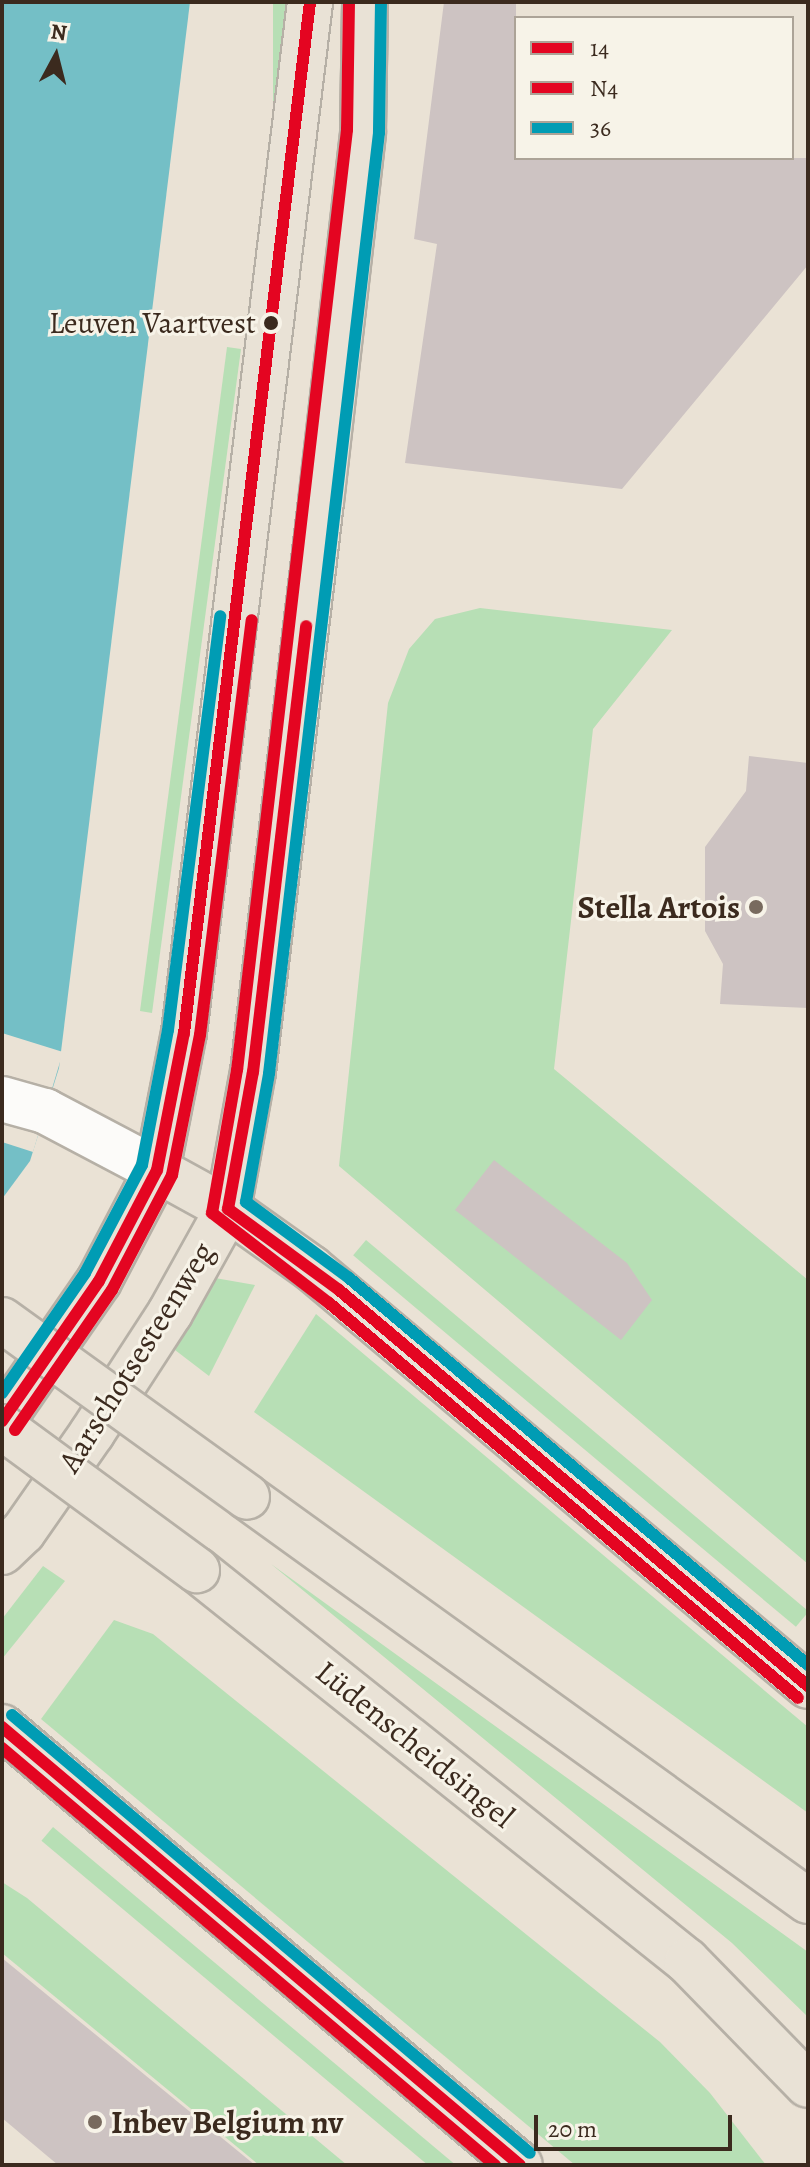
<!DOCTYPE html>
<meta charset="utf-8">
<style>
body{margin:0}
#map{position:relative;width:810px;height:2167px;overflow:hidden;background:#eae2d5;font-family:Alegreya,serif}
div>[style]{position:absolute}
.green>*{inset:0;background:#b7dfb5;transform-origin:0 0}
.water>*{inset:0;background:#74bfc6}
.pier>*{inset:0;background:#eae2d5}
.building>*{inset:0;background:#cdc3c2}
.roads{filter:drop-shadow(2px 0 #b6b0a6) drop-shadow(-2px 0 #b6b0a6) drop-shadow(0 2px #b6b0a6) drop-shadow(0 -2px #b6b0a6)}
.tertiary>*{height:44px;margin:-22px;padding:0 22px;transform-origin:22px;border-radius:22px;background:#fcfbf9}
.primary>*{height:44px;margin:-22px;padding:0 22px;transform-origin:22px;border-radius:22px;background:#e9e2d6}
.bridges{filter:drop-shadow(2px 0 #b6b0a6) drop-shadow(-2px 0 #b6b0a6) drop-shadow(0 2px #b6b0a6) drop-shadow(0 -2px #b6b0a6)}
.primary-bridge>*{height:44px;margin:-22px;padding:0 22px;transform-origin:22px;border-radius:22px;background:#e9e2d6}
.bus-1>*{height:12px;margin:-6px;padding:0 6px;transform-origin:6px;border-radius:6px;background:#e40521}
.bus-2>*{height:12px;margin:-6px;padding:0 6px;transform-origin:6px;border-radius:6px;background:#e40521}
.bus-3>*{height:12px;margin:-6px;padding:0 6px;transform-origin:6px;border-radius:6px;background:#009cb4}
.dots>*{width:22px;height:22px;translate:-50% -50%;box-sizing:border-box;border:4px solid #f7f3e8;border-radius:50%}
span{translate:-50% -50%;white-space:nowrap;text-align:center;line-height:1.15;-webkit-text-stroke:6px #f7f3e8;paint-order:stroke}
.bus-label{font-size:30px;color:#3b2a1e}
.right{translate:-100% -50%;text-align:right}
.poi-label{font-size:32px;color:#3b2a1e;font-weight:700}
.left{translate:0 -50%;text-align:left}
.street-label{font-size:32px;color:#3b2a1e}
.frame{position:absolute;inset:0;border:4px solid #3b2a1e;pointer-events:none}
.legend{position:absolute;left:514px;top:16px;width:280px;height:144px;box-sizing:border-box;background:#f7f3e8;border:2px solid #aca397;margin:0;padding:10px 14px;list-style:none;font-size:24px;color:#3b2a1e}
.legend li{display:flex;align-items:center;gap:16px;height:40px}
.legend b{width:40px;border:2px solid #aca397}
.north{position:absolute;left:16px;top:16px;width:80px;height:80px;-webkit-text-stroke:6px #f7f3e8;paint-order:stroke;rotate:7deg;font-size:22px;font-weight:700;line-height:32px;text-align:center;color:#3b2a1e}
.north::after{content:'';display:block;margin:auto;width:28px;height:36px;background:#3b2a1e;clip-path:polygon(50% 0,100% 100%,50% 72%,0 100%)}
.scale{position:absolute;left:534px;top:2115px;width:198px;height:36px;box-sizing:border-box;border:4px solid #3b2a1e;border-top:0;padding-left:10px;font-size:24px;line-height:28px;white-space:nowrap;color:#3b2a1e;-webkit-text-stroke:6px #f7f3e8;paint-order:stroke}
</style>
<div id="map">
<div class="green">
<div style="left:273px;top:2px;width:15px;height:248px"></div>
<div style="clip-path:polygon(227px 347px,241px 349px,152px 1013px,140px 1011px)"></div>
<div style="clip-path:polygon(480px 608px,672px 630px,593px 729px,554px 1069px,808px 1280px,808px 1564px,339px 1166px,388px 703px,409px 649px,435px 619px)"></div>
<div style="left:366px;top:1240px;width:578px;height:20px;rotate:40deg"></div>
<div style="clip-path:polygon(215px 1278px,255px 1285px,209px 1376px,175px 1350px)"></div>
<div style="clip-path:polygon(316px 1314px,808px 1727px,808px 1813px,254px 1412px)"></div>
<div style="clip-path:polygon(271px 1564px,808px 1952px,808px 2017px,732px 1943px)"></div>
<div style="clip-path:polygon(43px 1566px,65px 1581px,2px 1659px,2px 1619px)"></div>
<div style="clip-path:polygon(114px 1620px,153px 1634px,660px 2042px,710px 2093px,766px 2165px,575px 2165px,41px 1719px)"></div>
<div style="left:53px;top:1827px;width:528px;height:18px;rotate:40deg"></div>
<div style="clip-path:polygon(2px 1882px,27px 1898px,347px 2165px,259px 2165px,2px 1953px)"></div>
</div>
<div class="water">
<div style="clip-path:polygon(2px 2px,190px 2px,59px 1068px,30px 1161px,2px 1199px)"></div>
</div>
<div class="pier">
<div style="clip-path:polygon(2px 1033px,63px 1052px,33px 1152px,2px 1142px)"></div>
</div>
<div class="building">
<div style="clip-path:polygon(444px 2px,516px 2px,516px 158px,808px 158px,808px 265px,622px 489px,405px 463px,437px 244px,414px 239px)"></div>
<div style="clip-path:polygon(749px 756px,808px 763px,808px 1008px,720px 1004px,723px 964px,705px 931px,705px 847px,746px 791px)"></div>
<div style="clip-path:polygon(494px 1160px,627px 1263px,652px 1300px,621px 1340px,455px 1210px)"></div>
<div style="clip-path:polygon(2px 1958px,255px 2165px,58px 2165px,2px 2118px)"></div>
</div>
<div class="roads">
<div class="tertiary">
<div style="left:2px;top:1099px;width:45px;rotate:15.6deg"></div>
<div style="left:45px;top:1111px;width:127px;rotate:27.8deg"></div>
</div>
<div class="primary">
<div style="left:157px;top:1170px;width:81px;rotate:28.8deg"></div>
<div style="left:228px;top:1209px;width:102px;rotate:35.4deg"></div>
<div style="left:311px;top:1268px;width:649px;rotate:40.07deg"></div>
<div style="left:2px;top:1421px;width:170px;rotate:-55.3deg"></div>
<div style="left:99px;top:1281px;width:125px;rotate:-62.4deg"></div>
<div style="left:157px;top:1170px;width:140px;rotate:-78.9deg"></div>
<div style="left:184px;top:1033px;width:1039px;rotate:-83.03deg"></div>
<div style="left:247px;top:1497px;width:691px;rotate:35.76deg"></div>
<div style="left:2px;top:1552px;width:29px;rotate:-44deg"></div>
<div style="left:23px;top:1532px;width:121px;rotate:-55.1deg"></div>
<div style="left:92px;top:1433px;width:143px;rotate:-57deg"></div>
<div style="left:170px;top:1313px;width:119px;rotate:-60.9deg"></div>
<div style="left:228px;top:1209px;width:139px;rotate:-79.7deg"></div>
<div style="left:253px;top:1072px;width:574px;rotate:-83.2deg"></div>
<div style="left:321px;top:502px;width:373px;rotate:-83.5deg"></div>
<div style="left:363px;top:131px;width:129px;rotate:-89.1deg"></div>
<div style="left:197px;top:1570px;width:627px;rotate:38.59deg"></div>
<div style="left:687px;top:1961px;width:173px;rotate:45.7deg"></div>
<div style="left:2px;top:1727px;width:678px;rotate:40.22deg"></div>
</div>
</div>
<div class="bridges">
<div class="primary-bridge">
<div style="left:2px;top:1320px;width:302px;rotate:35.8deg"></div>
<div style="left:2px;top:1427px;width:242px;rotate:36.3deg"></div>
</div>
</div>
<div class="bus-1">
<div style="left:228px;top:1209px;width:139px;rotate:-79.7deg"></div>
<div style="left:253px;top:1072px;width:449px;rotate:-83.2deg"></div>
<div style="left:228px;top:1209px;width:137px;rotate:36.1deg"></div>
<div style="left:339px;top:1290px;width:614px;rotate:40.18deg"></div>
<div style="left:2px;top:1421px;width:170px;rotate:-55.3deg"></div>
<div style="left:99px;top:1281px;width:125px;rotate:-62.4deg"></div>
<div style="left:157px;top:1170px;width:140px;rotate:-78.9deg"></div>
<div style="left:184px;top:1033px;width:1039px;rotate:-83.03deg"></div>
<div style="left:2px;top:1727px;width:678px;rotate:40.22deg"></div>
</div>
<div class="bus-2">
<div style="left:349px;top:2px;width:128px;rotate:90.9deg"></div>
<div style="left:347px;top:130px;width:946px;rotate:96.67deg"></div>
<div style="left:237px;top:1070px;width:145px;rotate:99.9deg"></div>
<div style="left:212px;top:1213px;width:148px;rotate:37.6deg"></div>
<div style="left:329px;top:1303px;width:613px;rotate:40.1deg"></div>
<div style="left:15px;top:1430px;width:170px;rotate:-55.3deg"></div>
<div style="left:112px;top:1290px;width:130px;rotate:-62.4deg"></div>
<div style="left:172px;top:1175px;width:143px;rotate:-78.7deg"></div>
<div style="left:200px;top:1035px;width:418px;rotate:-82.9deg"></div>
<div style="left:2px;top:1748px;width:646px;rotate:40.23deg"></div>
</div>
<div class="bus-3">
<div style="left:381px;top:2px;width:131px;rotate:90.9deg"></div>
<div style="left:379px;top:133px;width:947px;rotate:96.67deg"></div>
<div style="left:269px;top:1074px;width:130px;rotate:100.2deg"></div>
<div style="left:246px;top:1202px;width:128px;rotate:36.4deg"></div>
<div style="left:349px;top:1278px;width:600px;rotate:40.14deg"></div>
<div style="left:2px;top:1393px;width:146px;rotate:-55.3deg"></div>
<div style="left:85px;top:1273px;width:122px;rotate:-62.2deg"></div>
<div style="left:142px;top:1165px;width:137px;rotate:-79.1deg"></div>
<div style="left:168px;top:1030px;width:417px;rotate:-82.8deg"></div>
<div style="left:12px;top:1715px;width:678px;rotate:40.22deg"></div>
</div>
<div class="dots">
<div style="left:271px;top:323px;background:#3b2a1e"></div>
<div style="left:756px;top:907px;background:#786a5e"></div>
<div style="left:95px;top:2122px;background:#786a5e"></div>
</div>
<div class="bus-label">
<span class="right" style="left:256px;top:323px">Leuven Vaartvest</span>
</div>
<div class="poi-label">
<span class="right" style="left:740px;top:907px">Stella Artois</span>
<span class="left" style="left:111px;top:2122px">Inbev Belgium nv</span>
</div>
<div class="street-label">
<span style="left:136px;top:1357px;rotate:-58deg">Aarschotsesteenweg</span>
<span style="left:415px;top:1744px;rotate:39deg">Lüdenscheidsingel</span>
</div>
<div class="frame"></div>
<ul class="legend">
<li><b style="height:10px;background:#e40521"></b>14</li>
<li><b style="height:10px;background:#e40521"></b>N4</li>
<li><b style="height:10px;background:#009cb4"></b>36</li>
</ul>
<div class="north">N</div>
<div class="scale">20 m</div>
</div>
